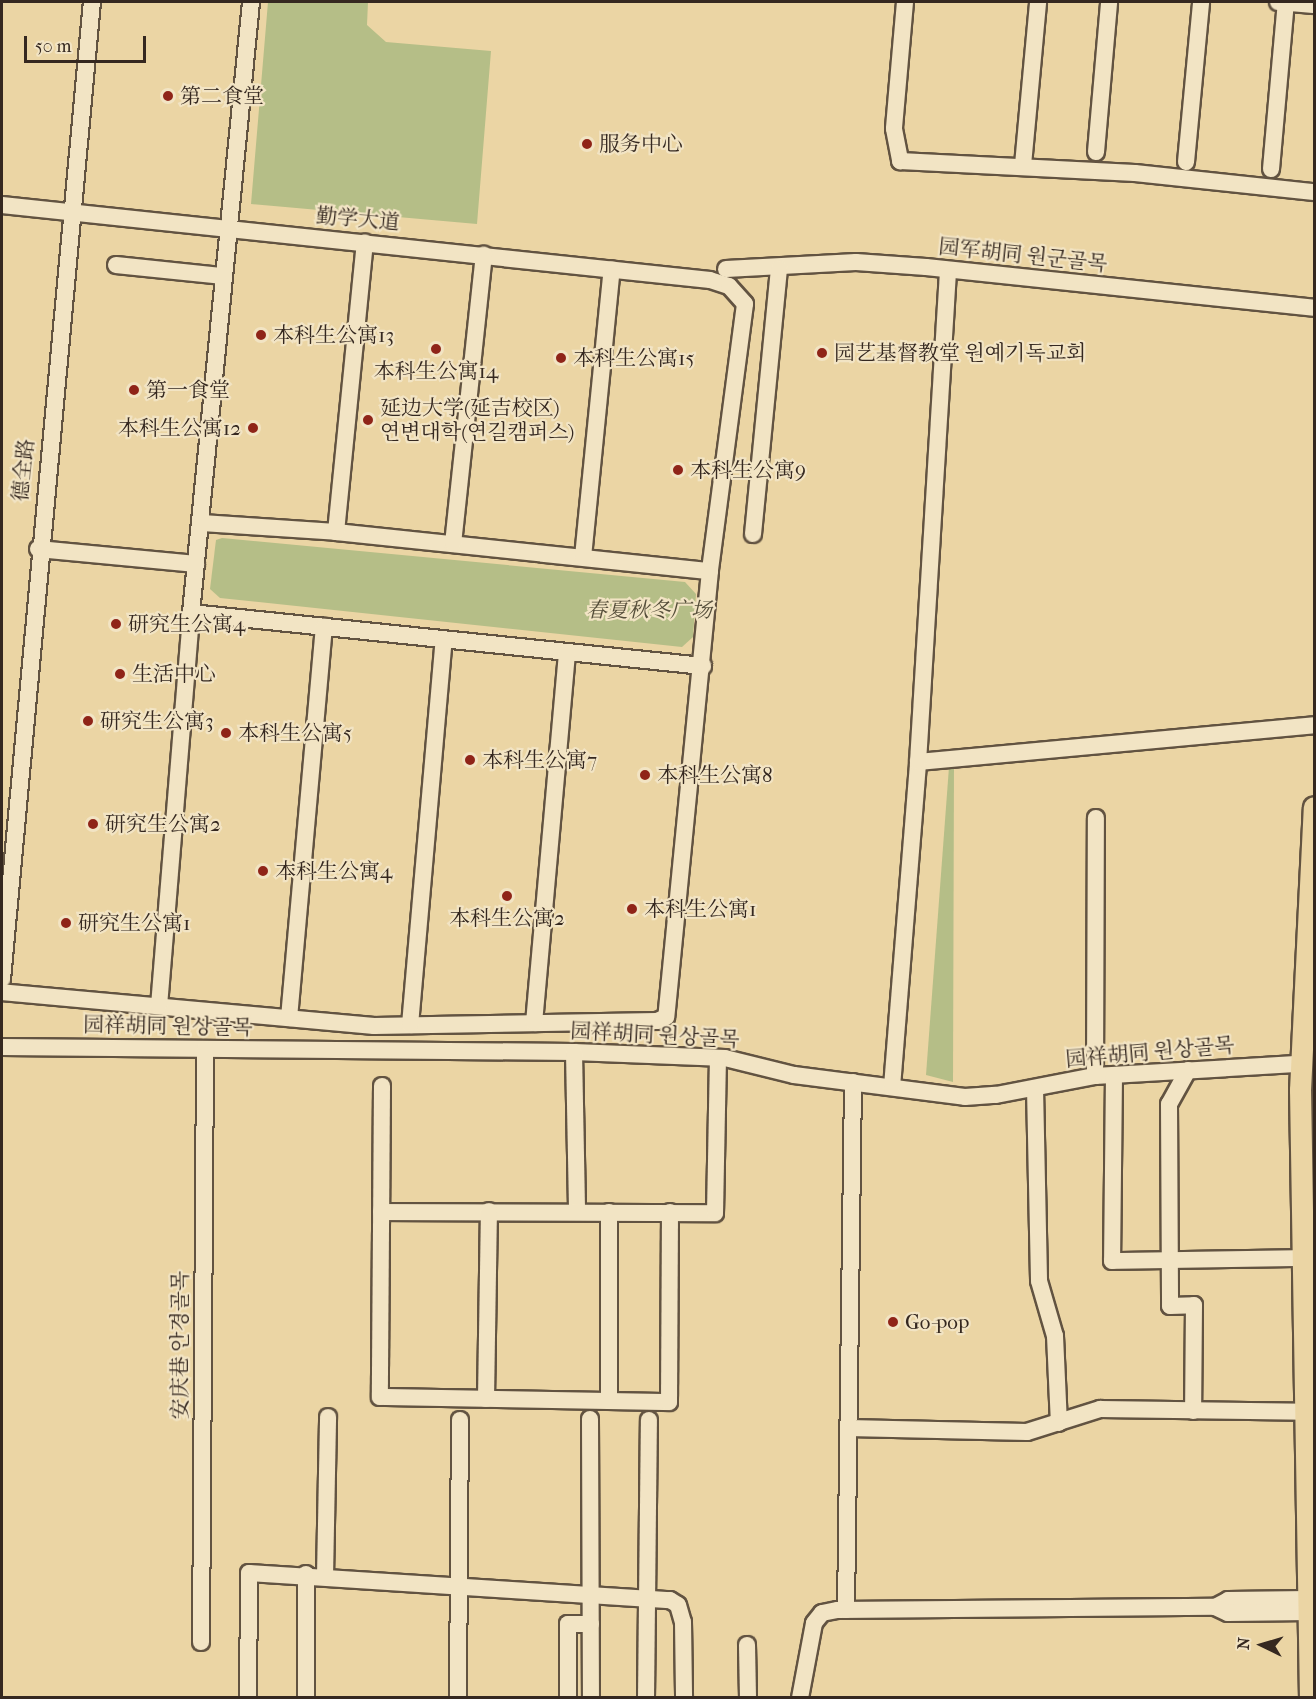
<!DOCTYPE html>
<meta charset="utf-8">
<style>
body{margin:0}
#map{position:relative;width:1316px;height:1699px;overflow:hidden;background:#ebd5a4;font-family:"IM FELL French Canon","Noto Serif SC","Noto Serif KR",serif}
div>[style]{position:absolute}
.green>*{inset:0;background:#b5be87}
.roads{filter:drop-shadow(2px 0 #625341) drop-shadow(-2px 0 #625341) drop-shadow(0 2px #625341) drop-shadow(0 -2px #625341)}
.minor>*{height:16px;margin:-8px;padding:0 8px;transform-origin:8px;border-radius:8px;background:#f2e4c4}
.major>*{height:21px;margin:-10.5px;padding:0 10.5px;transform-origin:10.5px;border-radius:10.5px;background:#ebd5a4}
.dots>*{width:16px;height:16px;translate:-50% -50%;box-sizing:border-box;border:3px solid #f2e4c4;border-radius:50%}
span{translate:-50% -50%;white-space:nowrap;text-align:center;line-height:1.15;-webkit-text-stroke:4.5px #f2e4c4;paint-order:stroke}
.poi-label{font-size:21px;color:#352820}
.left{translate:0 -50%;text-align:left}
.right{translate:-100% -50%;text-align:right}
.street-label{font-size:21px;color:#352820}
.park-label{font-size:21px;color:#554e3a;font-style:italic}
.frame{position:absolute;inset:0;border:3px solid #352820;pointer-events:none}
.north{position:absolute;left:1232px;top:1615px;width:60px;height:60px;-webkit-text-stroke:4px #f2e4c4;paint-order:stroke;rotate:275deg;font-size:16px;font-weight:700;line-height:24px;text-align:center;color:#352820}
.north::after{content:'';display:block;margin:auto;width:21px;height:27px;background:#352820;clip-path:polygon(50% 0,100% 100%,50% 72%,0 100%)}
.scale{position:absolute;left:24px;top:36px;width:122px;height:27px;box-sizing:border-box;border:3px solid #352820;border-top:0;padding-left:8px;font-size:18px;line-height:21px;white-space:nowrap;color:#352820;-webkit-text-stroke:4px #f2e4c4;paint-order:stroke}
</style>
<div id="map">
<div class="green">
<div style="clip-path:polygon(268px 2px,368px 2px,367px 25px,386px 42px,491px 51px,477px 224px,251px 204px)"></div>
<div style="clip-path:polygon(222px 538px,685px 582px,696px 594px,693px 637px,682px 647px,220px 598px,210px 589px,216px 540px)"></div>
<div style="clip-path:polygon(954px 763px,953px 1082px,926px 1075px,949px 767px)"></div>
</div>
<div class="roads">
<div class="minor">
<div style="left:905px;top:2px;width:127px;rotate:95deg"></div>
<div style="left:894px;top:129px;width:33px;rotate:79deg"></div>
<div style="left:900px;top:161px;width:235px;rotate:2.9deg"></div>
<div style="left:1135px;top:173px;width:180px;rotate:6.1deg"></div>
<div style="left:1278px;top:2px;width:36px;rotate:5deg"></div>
<div style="left:1096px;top:152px;width:151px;rotate:-85deg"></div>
<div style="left:1186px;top:162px;width:161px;rotate:-84.6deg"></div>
<div style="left:1023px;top:165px;width:164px;rotate:-84.7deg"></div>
<div style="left:1271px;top:169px;width:168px;rotate:-84.9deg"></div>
<div style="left:2px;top:205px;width:712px;rotate:6.05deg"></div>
<div style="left:710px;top:280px;width:20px;rotate:18deg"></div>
<div style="left:729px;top:286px;width:24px;rotate:48deg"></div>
<div style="left:745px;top:304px;width:269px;rotate:97.5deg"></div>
<div style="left:710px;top:571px;width:448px;rotate:95.6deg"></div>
<div style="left:666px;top:1017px;width:10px;rotate:156deg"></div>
<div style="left:657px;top:1021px;width:283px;rotate:179deg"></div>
<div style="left:374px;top:1026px;width:374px;rotate:-174.8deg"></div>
<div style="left:116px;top:265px;width:108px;rotate:5.9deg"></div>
<div style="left:726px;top:269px;width:130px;rotate:-3.1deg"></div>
<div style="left:856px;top:262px;width:70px;rotate:4.1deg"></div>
<div style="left:926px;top:267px;width:390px;rotate:6deg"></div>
<div style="left:202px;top:523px;width:134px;rotate:3.8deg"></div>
<div style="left:336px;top:532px;width:376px;rotate:6deg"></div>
<div style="left:336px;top:532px;width:291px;rotate:-84.3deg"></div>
<div style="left:753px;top:534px;width:267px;rotate:-84.4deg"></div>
<div style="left:453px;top:544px;width:291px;rotate:-83.9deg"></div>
<div style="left:38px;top:549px;width:159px;rotate:5.4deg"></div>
<div style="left:583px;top:557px;width:289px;rotate:-84.3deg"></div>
<div style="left:191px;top:613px;width:515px;rotate:5.91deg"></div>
<div style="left:918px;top:762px;width:398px;rotate:-5.3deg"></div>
<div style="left:2px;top:979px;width:981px;rotate:-84.74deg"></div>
<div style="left:159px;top:1006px;width:394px;rotate:-85.3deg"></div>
<div style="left:191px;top:613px;width:614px;rotate:-84.39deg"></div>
<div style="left:289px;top:1018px;width:393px;rotate:-84.9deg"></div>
<div style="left:534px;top:1023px;width:372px;rotate:-84.9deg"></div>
<div style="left:410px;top:1025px;width:387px;rotate:-85deg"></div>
<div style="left:2px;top:1047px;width:572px;rotate:0.5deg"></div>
<div style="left:574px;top:1052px;width:151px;rotate:2.3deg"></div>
<div style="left:725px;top:1058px;width:71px;rotate:13.8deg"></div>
<div style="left:794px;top:1075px;width:172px;rotate:7.3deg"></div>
<div style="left:965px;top:1097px;width:31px;rotate:-4deg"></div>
<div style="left:996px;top:1095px;width:101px;rotate:-10.9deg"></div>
<div style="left:1095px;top:1076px;width:205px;rotate:-3.4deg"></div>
<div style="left:574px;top:1052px;width:160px;rotate:88.9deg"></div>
<div style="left:1188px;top:1070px;width:39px;rotate:119deg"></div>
<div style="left:1169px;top:1104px;width:202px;rotate:89.7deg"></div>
<div style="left:1170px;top:1306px;width:24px;rotate:-2deg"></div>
<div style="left:1194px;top:1305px;width:106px;rotate:90.5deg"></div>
<div style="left:1114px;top:1075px;width:186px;rotate:90.6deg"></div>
<div style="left:1112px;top:1261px;width:191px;rotate:-0.9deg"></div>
<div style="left:1095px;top:1076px;width:258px;rotate:-89.8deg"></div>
<div style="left:382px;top:1086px;width:311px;rotate:90.4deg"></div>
<div style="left:380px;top:1397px;width:289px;rotate:1deg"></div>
<div style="left:669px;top:1402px;width:190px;rotate:-89.7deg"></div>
<div style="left:892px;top:1087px;width:326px;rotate:-85.4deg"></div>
<div style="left:918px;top:762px;width:493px;rotate:-86.5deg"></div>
<div style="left:1035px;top:1088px;width:193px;rotate:88.8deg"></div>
<div style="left:1039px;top:1281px;width:57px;rotate:73.8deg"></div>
<div style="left:1055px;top:1336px;width:87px;rotate:87.4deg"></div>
<div style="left:381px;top:1212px;width:334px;rotate:0.2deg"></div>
<div style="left:715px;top:1213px;width:155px;rotate:-88.9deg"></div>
<div style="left:609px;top:1212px;width:189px;rotate:90deg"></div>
<div style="left:486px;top:1399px;width:188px;rotate:-89.1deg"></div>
<div style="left:590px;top:1419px;width:279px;rotate:89.8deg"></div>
<div style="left:848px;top:1428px;width:179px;rotate:1.3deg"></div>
<div style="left:1027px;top:1432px;width:77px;rotate:-17.5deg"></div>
<div style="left:1100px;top:1409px;width:205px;rotate:0.8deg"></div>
<div style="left:325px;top:1577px;width:160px;rotate:-88.9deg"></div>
<div style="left:1215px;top:1607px;width:15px;rotate:-28deg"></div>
<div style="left:1228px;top:1600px;width:80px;rotate:-0.7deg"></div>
<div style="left:846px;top:1610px;width:528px;rotate:-89.24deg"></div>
<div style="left:201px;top:1642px;width:593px;rotate:-89.61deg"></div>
<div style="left:747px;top:1645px;width:53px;rotate:88.9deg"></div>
<div style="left:248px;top:1698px;width:125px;rotate:-89.5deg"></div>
<div style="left:249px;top:1573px;width:422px;rotate:3.7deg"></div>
<div style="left:670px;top:1600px;width:9px;rotate:32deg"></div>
<div style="left:678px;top:1605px;width:18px;rotate:74deg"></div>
<div style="left:683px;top:1622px;width:76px;rotate:89.2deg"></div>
<div style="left:306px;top:1698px;width:124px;rotate:-90deg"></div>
<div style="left:458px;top:1698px;width:278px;rotate:-89.6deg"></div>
<div style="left:568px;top:1698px;width:74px;rotate:-90deg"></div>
<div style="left:568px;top:1624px;width:23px"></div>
<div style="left:646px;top:1698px;width:278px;rotate:-89.4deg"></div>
<div style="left:800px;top:1698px;width:76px;rotate:-79.4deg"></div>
<div style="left:814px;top:1623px;width:13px;rotate:-51deg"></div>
<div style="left:822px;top:1613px;width:16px;rotate:-11deg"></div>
<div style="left:838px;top:1610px;width:377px;rotate:-0.5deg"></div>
<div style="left:1215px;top:1607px;width:14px;rotate:25deg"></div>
<div style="left:1228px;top:1613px;width:81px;rotate:-0.7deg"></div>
</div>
<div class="major">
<div style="left:1310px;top:1698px;width:608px;rotate:-90.94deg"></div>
<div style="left:1300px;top:1090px;width:283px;rotate:-87.2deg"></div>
</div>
</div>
<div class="dots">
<div style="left:168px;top:96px;background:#8f2418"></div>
<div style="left:587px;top:144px;background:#8f2418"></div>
<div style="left:261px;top:335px;background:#8f2418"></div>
<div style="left:436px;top:349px;background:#8f2418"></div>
<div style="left:822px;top:353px;background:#8f2418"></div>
<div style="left:561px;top:358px;background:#8f2418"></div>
<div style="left:134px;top:390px;background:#8f2418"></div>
<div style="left:368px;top:420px;background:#8f2418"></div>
<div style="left:253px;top:428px;background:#8f2418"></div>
<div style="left:678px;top:470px;background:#8f2418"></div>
<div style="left:116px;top:624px;background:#8f2418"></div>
<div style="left:120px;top:674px;background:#8f2418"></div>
<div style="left:88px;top:721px;background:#8f2418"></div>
<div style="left:226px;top:733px;background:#8f2418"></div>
<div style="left:470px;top:760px;background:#8f2418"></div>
<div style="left:645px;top:775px;background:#8f2418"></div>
<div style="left:93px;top:824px;background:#8f2418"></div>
<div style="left:263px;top:871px;background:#8f2418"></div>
<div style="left:507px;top:896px;background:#8f2418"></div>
<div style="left:632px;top:909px;background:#8f2418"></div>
<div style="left:66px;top:923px;background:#8f2418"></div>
<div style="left:893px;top:1322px;background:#8f2418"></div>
</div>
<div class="poi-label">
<span class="left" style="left:180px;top:96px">第二食堂</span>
<span class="left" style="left:599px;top:144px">服务中心</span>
<span class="left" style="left:273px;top:335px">本科生公寓13</span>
<span class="left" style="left:834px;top:353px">园艺基督教堂 원예기독교회</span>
<span class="left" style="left:573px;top:358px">本科生公寓15</span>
<span style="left:436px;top:371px">本科生公寓14</span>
<span class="left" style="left:146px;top:390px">第一食堂</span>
<span class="left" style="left:380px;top:420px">延边大学(延吉校区)<br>연변대학(연길캠퍼스)</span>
<span class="right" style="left:241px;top:428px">本科生公寓12</span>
<span class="left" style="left:690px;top:470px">本科生公寓9</span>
<span class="left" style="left:128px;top:624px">研究生公寓4</span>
<span class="left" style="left:132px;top:674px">生活中心</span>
<span class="left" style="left:100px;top:721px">研究生公寓3</span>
<span class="left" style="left:238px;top:733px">本科生公寓5</span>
<span class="left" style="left:482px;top:760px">本科生公寓7</span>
<span class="left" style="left:657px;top:775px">本科生公寓8</span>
<span class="left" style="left:105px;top:824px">研究生公寓2</span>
<span class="left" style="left:275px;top:871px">本科生公寓4</span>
<span class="left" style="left:644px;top:909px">本科生公寓1</span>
<span style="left:507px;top:918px">本科生公寓2</span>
<span class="left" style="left:78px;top:923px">研究生公寓1</span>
<span class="left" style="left:905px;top:1322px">Go-pop</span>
</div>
<div class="street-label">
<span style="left:358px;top:219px;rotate:5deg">勤学大道</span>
<span style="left:1023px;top:255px;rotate:6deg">园军胡同 원군골목</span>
<span style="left:23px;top:470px;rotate:-84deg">德全路</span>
<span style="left:168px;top:1026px;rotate:1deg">园祥胡同 원상골목</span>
<span style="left:655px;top:1035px;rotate:3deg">园祥胡同 원상골목</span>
<span style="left:1150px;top:1052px;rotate:-5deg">园祥胡同 원상골목</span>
<span style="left:180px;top:1345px;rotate:-90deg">安庆巷 안경골목</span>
</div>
<div class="park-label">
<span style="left:649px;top:610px">春夏秋冬广场</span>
</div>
<div class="frame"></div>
<div class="north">N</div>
<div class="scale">50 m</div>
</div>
